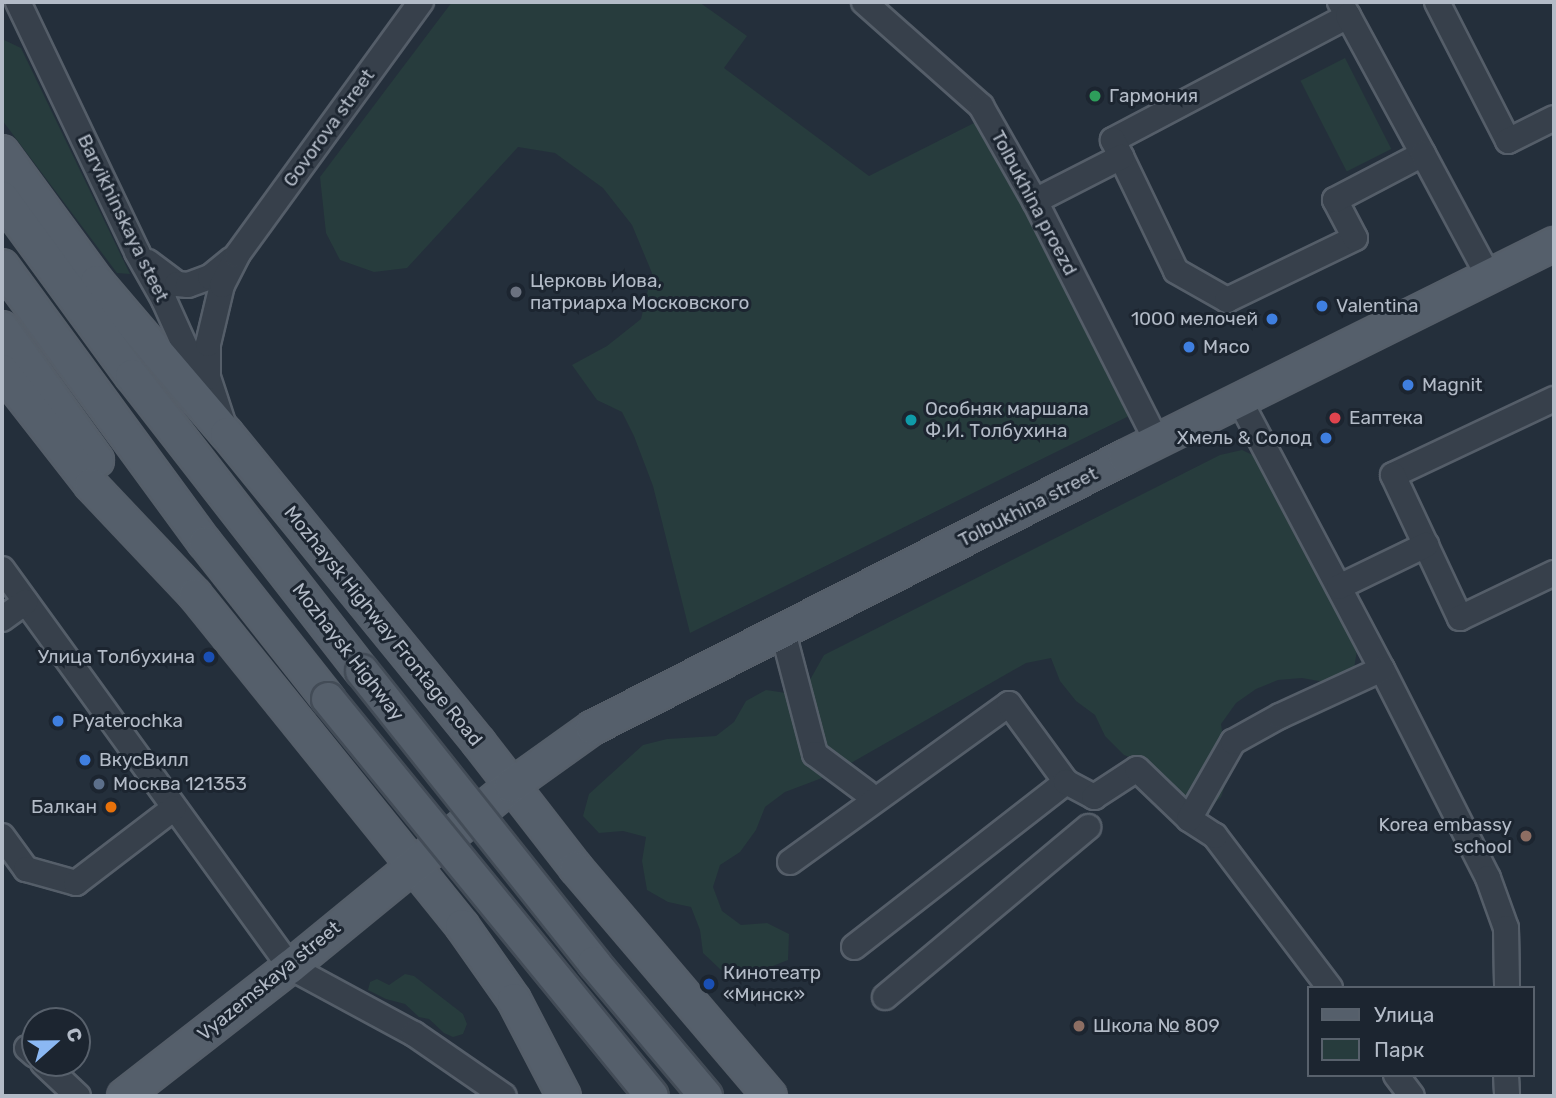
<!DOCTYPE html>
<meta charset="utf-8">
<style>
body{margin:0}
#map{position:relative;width:1556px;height:1098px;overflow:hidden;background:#242f3b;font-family:Rubik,sans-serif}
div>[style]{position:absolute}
.green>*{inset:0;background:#273c3d;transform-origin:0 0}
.roads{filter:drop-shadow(2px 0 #555e69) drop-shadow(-2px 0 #555e69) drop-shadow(0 2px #555e69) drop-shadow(0 -2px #555e69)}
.minor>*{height:24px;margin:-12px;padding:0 12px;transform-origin:12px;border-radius:12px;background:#37404b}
.major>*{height:32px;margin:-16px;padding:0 16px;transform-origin:16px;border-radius:16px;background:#555f6b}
.bridges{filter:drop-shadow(2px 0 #434c57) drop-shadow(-2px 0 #434c57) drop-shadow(0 2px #434c57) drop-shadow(0 -2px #434c57)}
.major-bridge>*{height:32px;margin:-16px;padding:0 16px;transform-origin:16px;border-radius:16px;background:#555f6b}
.dots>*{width:19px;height:19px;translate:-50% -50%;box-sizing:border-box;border:4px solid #1c2530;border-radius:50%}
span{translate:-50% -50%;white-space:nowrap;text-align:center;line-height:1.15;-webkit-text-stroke:6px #1c2530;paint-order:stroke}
.poi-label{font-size:19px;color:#b3bbc7}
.left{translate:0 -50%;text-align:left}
.right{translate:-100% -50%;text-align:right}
.street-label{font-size:19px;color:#b3bbc7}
.frame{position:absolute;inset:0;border:4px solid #b3bbc7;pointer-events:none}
.legend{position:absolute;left:1307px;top:986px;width:228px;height:91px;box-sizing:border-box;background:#1c2530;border:2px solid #58616c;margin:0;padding:9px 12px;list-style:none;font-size:21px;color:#b3bbc7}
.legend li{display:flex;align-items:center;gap:14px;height:35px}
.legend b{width:35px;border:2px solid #58616c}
.north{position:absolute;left:21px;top:1007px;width:70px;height:70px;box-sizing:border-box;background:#1c2530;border:2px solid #58616c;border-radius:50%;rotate:69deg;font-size:19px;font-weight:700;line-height:28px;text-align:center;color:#b3bbc7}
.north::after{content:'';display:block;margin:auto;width:24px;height:32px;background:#8bb8f3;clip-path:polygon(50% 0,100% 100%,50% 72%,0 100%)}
</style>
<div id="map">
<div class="green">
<div style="clip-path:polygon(452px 2px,699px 2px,747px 36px,724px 68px,869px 176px,978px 121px,993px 140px,1131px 415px,690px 633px,653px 486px,634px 436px,622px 412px,597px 400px,572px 365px,607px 346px,641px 319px,652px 273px,632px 225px,603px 188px,555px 153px,518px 147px,407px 268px,374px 272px,340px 260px,326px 233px,320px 177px)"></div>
<div style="clip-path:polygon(2px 39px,21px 48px,130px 274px,117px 273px,2px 120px)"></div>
<div style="left:1345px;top:58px;width:102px;height:50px;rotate:63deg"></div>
<div style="clip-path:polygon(1242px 450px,1257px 457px,1357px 650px,1353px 675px,1330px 683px,1302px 678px,1278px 680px,1256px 689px,1236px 703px,1221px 724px,1229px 773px,1221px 797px,1203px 814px,1174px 804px,1148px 764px,1124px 755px,1105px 736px,1095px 715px,1076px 701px,1060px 681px,1051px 658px,1026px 663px,830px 775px,785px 792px,765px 807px,756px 830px,740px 852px,720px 865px,713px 887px,722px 911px,741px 925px,767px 923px,789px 934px,788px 960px,740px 979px,721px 970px,703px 953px,700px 930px,691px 907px,668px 902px,647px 890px,642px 861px,646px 837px,623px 831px,599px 833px,583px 816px,589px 794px,643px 745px,667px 739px,716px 736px,734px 722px,746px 701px,766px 690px,793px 694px,811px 678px,824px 655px,1220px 455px)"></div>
<div style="clip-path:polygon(405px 974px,414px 976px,463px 1014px,467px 1024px,463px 1034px,453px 1037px,444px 1033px,429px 1019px,419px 1017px,405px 1004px,386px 999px,368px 990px,370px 982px,377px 979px,389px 985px)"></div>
</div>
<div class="roads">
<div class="minor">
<div style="left:18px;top:2px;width:277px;rotate:64.5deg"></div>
<div style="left:137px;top:252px;width:55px;rotate:60.6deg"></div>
<div style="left:164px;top:300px;width:102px;rotate:65.7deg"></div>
<div style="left:864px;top:2px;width:157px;rotate:41.6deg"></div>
<div style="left:981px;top:106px;width:109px;rotate:60.4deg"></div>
<div style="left:1035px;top:201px;width:269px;rotate:63.1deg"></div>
<div style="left:1340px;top:2px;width:16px;rotate:60deg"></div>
<div style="left:1348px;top:16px;width:266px;rotate:152.2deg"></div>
<div style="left:1113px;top:140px;width:145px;rotate:64.3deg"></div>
<div style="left:1176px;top:271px;width:59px;rotate:29.6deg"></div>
<div style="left:1227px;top:300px;width:142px;rotate:-25.8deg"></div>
<div style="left:1355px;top:238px;width:43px;rotate:-117.8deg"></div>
<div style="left:1335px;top:200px;width:99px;rotate:-27.6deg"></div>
<div style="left:1423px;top:154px;width:157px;rotate:-118.5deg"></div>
<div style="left:1437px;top:2px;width:156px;rotate:62.9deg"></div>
<div style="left:1508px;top:141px;width:51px;rotate:-26.6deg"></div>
<div style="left:1423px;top:154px;width:140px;rotate:61.8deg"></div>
<div style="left:1035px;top:201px;width:97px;rotate:-27.1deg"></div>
<div style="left:148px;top:262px;width:36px;rotate:37deg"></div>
<div style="left:177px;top:284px;width:11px;rotate:5deg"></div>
<div style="left:188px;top:285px;width:23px;rotate:-20deg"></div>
<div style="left:210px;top:277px;width:28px;rotate:-39deg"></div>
<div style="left:1554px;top:399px;width:178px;rotate:154.7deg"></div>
<div style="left:1393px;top:475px;width:158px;rotate:64.9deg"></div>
<div style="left:1460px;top:618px;width:104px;rotate:-25.6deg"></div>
<div style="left:1240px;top:401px;width:303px;rotate:62.1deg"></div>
<div style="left:1382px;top:669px;width:234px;rotate:63.1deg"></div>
<div style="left:1488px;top:878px;width:53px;rotate:70.2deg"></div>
<div style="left:1506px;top:928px;width:60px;rotate:89deg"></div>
<div style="left:223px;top:423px;width:48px;rotate:-108.1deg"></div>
<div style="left:208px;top:377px;width:33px;rotate:-90deg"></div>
<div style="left:208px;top:344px;width:61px;rotate:-76.7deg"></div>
<div style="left:222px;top:285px;width:34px;rotate:-63deg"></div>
<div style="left:237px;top:255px;width:313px;rotate:-54deg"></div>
<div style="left:2px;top:569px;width:491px;rotate:54.1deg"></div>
<div style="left:290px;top:967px;width:141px;rotate:28.4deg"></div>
<div style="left:414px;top:1034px;width:109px;rotate:34.6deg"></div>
<div style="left:1339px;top:587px;width:97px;rotate:-25.8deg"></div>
<div style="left:2px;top:619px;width:29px;rotate:-36deg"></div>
<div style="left:783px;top:632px;width:126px;rotate:75.3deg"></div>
<div style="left:815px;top:754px;width:64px;rotate:36.7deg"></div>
<div style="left:2px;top:836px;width:41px;rotate:54deg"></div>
<div style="left:26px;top:869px;width:52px;rotate:15.6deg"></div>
<div style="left:76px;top:883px;width:123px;rotate:-37.4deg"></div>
<div style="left:790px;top:862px;width:270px;rotate:-35.8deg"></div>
<div style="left:1009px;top:704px;width:97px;rotate:53.8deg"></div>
<div style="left:854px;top:947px;width:269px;rotate:-37.9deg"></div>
<div style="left:1066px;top:782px;width:32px;rotate:28deg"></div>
<div style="left:1094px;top:797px;width:51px;rotate:-33.1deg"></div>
<div style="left:1137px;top:769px;width:72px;rotate:43.9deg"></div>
<div style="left:1330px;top:988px;width:191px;rotate:-127.1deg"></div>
<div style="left:1215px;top:836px;width:31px;rotate:-147deg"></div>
<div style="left:1189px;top:819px;width:89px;rotate:-60.3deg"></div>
<div style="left:1233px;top:742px;width:54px;rotate:-29deg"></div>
<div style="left:1280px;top:716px;width:112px;rotate:-24.7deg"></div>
<div style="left:885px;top:997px;width:265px;rotate:-39.9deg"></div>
<div style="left:27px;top:1048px;width:11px;rotate:41deg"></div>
<div style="left:43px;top:1063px;width:48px;rotate:43.3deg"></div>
<div style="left:1396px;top:1075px;width:26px;rotate:53deg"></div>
<div style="left:1506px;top:1075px;width:21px;rotate:87deg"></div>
</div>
<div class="major">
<div style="left:2px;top:152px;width:161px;rotate:53.8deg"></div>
<div style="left:97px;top:282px;width:200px;rotate:49.5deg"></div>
<div style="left:227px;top:434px;width:399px;rotate:50.8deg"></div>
<div style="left:479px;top:743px;width:158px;rotate:52.2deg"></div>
<div style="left:576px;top:868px;width:299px;rotate:49.6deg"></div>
<div style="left:2px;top:198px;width:220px;rotate:53.9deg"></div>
<div style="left:132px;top:376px;width:374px;rotate:52.1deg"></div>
<div style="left:2px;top:266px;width:343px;rotate:53.8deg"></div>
<div style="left:205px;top:543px;width:199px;rotate:51.7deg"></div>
<div style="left:2px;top:328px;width:163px;rotate:54.3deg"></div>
<div style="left:2px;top:371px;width:145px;rotate:52deg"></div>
<div style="left:91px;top:485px;width:151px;rotate:46.6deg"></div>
<div style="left:195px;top:595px;width:425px;rotate:51.1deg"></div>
<div style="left:462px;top:926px;width:90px;rotate:54.9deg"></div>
<div style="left:514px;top:1000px;width:108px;rotate:62.5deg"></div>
<div style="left:124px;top:1096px;width:210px;rotate:-37.9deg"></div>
<div style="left:290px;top:967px;width:286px;rotate:-39.3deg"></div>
<div style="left:511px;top:786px;width:100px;rotate:-35.6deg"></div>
<div style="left:592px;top:728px;width:598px;rotate:-26.95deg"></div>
<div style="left:1125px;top:457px;width:479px;rotate:-26.4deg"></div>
</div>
</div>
<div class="bridges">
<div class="major-bridge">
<div style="left:362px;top:671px;width:373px;rotate:51.5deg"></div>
<div style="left:594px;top:963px;width:174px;rotate:49.9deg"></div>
<div style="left:328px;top:699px;width:512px;rotate:50.78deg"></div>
</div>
</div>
<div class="dots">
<div style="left:1095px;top:96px;background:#2e9e5b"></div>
<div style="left:516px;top:292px;background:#6b7280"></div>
<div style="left:1322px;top:306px;background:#3f7fe0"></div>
<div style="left:1272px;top:319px;background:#3f7fe0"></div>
<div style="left:1189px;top:347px;background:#3f7fe0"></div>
<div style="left:1408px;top:385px;background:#3f7fe0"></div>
<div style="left:1335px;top:418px;background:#e0444e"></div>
<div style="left:911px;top:420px;background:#0f9aa8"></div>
<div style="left:1326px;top:438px;background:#3f7fe0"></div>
<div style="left:209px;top:657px;background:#1a4fb4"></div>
<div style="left:58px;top:721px;background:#3f7fe0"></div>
<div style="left:85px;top:760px;background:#3f7fe0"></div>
<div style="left:99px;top:784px;background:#5c6f8a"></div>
<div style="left:111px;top:807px;background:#e8710a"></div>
<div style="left:1526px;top:836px;background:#8d6e63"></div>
<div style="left:709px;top:984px;background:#1a4fb4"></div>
<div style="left:1079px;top:1026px;background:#8d6e63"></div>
</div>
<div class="poi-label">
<span class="left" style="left:1109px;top:96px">Гармония</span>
<span class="left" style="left:530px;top:292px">Церковь Иова,<br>патриарха Московского</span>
<span class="left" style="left:1336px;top:306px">Valentina</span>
<span class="right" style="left:1258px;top:319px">1000 мелочей</span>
<span class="left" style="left:1203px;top:347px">Мясо</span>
<span class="left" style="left:1422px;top:385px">Magnit</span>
<span class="left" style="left:925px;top:420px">Особняк маршала<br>Ф.И. Толбухина</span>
<span class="left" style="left:1349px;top:418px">Еаптека</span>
<span class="right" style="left:1312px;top:438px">Хмель &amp; Солод</span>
<span class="right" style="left:195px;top:657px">Улица Толбухина</span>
<span class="left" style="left:72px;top:721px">Pyaterochka</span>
<span class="left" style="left:99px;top:760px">ВкусВилл</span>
<span class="left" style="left:113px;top:784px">Москва 121353</span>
<span class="right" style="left:97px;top:807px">Балкан</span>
<span class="right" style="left:1512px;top:836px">Korea embassy<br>school</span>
<span class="left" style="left:723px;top:984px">Кинотеатр<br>«Минск»</span>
<span class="left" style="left:1093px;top:1026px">Школа № 809</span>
</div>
<div class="street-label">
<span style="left:329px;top:128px;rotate:-54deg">Govorova street</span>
<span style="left:1034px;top:203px;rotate:62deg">Tolbukhina proezd</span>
<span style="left:123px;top:218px;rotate:64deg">Barvikhinskaya steet</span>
<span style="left:1028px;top:507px;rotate:-27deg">Tolbukhina street</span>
<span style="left:383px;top:626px;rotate:51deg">Mozhaysk Highway Frontage Road</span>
<span style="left:348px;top:652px;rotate:52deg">Mozhaysk Highway</span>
<span style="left:269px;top:981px;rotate:-39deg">Vyazemskaya street</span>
</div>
<div class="frame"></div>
<ul class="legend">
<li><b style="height:9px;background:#555f6b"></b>Улица</li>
<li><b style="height:19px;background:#273c3d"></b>Парк</li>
</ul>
<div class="north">С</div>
</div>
